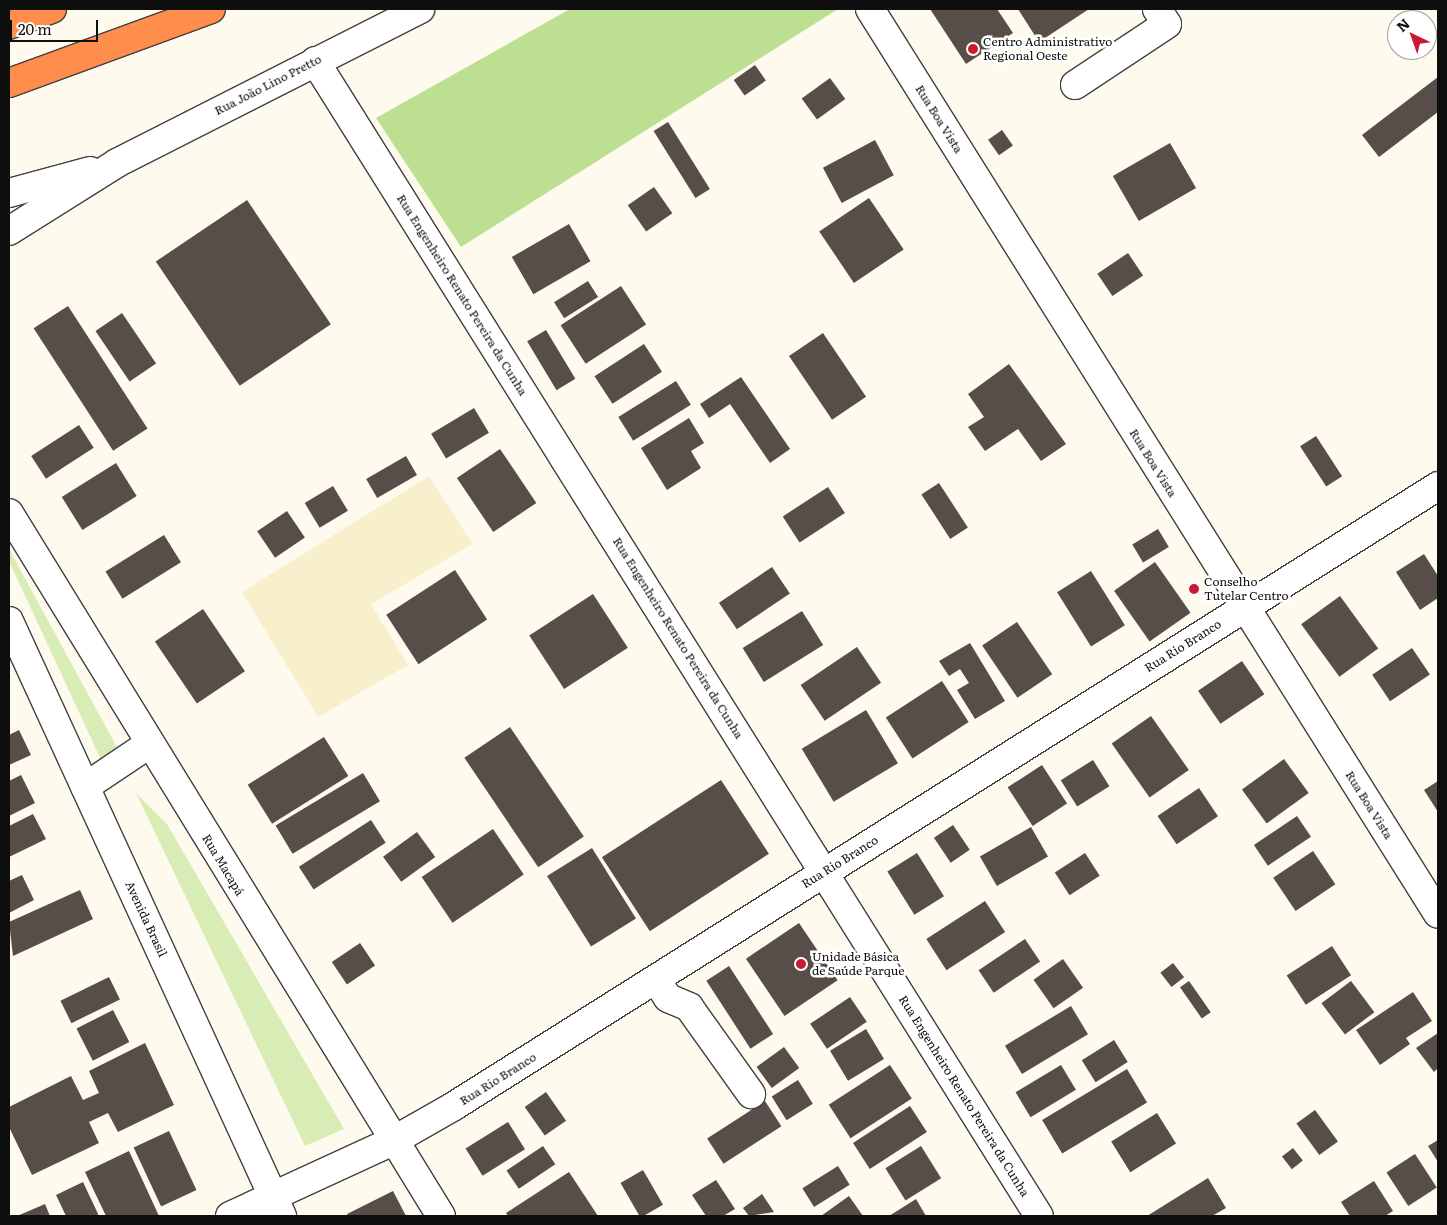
<!DOCTYPE html>
<meta charset="utf-8">
<style>
body{margin:0}
#map{position:relative;width:1447px;height:1225px;overflow:hidden;background:#fffaee;font-family:Literata,serif}
div>[style]{position:absolute}
.farmland>*{inset:0;background:#f8f0cc}
.green>*{inset:0;background:#d7edb5}
.forest>*{inset:0;background:#bcdf92}
.building>*{inset:0;background:#574d49;transform-origin:0 0}
.roads{filter:drop-shadow(1px 0 #414141) drop-shadow(-1px 0 #414141) drop-shadow(0 1px #414141) drop-shadow(0 -1px #414141)}
.minor>*{height:28px;margin:-14px;padding:0 14px;transform-origin:14px;border-radius:14px;background:#fff}
.highway>*{height:28px;margin:-14px;padding:0 14px;transform-origin:14px;border-radius:14px;background:#ff8d4c}
.dots>*{width:14px;height:14px;translate:-50% -50%;box-sizing:border-box;border:2px solid #fff;border-radius:50%}
span{translate:-50% -50%;white-space:nowrap;text-align:center;line-height:1.15;-webkit-text-stroke:5px #fff;paint-order:stroke}
.poi-label{font-size:12px;color:#0e0e0e}
.left{translate:0 -50%;text-align:left}
.street-label{font-size:12px;color:#0e0e0e}
.frame{position:absolute;inset:0;border:10px solid #0e0e0e;pointer-events:none}
.north{position:absolute;left:1387px;top:10px;width:50px;height:50px;box-sizing:border-box;background:#fff;border:1px solid #9f9f9f;border-radius:50%;rotate:318deg;font-size:14px;font-weight:700;line-height:20px;text-align:center;color:#0e0e0e}
.north::after{content:'';display:block;margin:auto;width:18px;height:22px;background:#c91a33;clip-path:polygon(50% 0,100% 100%,50% 72%,0 100%)}
.scale{position:absolute;left:10px;top:20px;width:88px;height:22px;box-sizing:border-box;border:2px solid #0e0e0e;border-top:0;padding-left:6px;font-size:15px;line-height:18px;white-space:nowrap;color:#0e0e0e;-webkit-text-stroke:4px #fff;paint-order:stroke}
</style>
<div id="map">
<div class="farmland">
<div style="clip-path:polygon(429px 476px,473px 544px,371px 604px,408px 665px,318px 717px,242px 592px)"></div>
</div>
<div class="green">
<div style="clip-path:polygon(9px 549px,119px 751px,102px 762px,9px 561px)"></div>
<div style="clip-path:polygon(136px 793px,167px 824px,344px 1129px,305px 1146px)"></div>
</div>
<div class="forest">
<div style="clip-path:polygon(570px 9px,838px 9px,461px 247px,376px 118px)"></div>
</div>
<div class="building">
<div style="clip-path:polygon(930px 9px,997px 9px,1013px 33px,966px 64px)"></div>
<div style="clip-path:polygon(1018px 9px,1089px 9px,1039px 42px)"></div>
<div style="left:755px;top:65px;width:19px;height:26px;rotate:55deg"></div>
<div style="clip-path:polygon(1438px 77px,1438px 112px,1379px 157px,1362px 135px)"></div>
<div style="left:830px;top:78px;width:26px;height:35px;rotate:54deg"></div>
<div style="left:668px;top:122px;width:79px;height:17px;rotate:58deg"></div>
<div style="left:1002px;top:130px;width:19px;height:17px;rotate:55deg"></div>
<div style="left:875px;top:140px;width:40px;height:59px;rotate:62deg"></div>
<div style="left:1170px;top:143px;width:52px;height:66px;rotate:60deg"></div>
<div style="left:654px;top:187px;width:32px;height:32px;rotate:55deg"></div>
<div style="left:869px;top:198px;width:62px;height:60px;rotate:56deg"></div>
<div style="left:247px;top:200px;width:150px;height:110px;rotate:56deg"></div>
<div style="left:569px;top:224px;width:43px;height:66px;rotate:60deg"></div>
<div style="left:1128px;top:253px;width:27px;height:37px;rotate:56deg"></div>
<div style="left:588px;top:281px;width:19px;height:40px;rotate:58deg"></div>
<div style="left:621px;top:286px;width:46px;height:72px;rotate:57deg"></div>
<div style="left:68px;top:306px;width:146px;height:41px;rotate:57deg"></div>
<div style="left:122px;top:313px;width:61px;height:32px;rotate:56deg"></div>
<div style="left:546px;top:330px;width:57px;height:22px;rotate:59deg"></div>
<div style="left:823px;top:333px;width:77px;height:41px;rotate:56deg"></div>
<div style="left:644px;top:344px;width:33px;height:59px;rotate:57deg"></div>
<div style="clip-path:polygon(1009px 364px,1066px 444px,1041px 461px,1018px 429px,985px 451px,968px 427px,984px 417px,968px 394px)"></div>
<div style="clip-path:polygon(741px 377px,790px 449px,770px 463px,730px 404px,709px 418px,700px 404px)"></div>
<div style="left:676px;top:381px;width:28px;height:68px;rotate:58deg"></div>
<div style="left:474px;top:408px;width:29px;height:50px;rotate:59deg"></div>
<div style="clip-path:polygon(689px 418px,704px 443px,691px 451px,701px 468px,667px 490px,641px 448px)"></div>
<div style="left:79px;top:425px;width:27px;height:57px;rotate:57deg"></div>
<div style="left:1316px;top:436px;width:48px;height:19px;rotate:57deg"></div>
<div style="left:500px;top:449px;width:65px;height:52px;rotate:56deg"></div>
<div style="left:406px;top:456px;width:22px;height:46px;rotate:60deg"></div>
<div style="left:116px;top:463px;width:39px;height:64px;rotate:58deg"></div>
<div style="left:939px;top:483px;width:53px;height:21px;rotate:57deg"></div>
<div style="left:333px;top:486px;width:29px;height:33px;rotate:59deg"></div>
<div style="left:828px;top:487px;width:31px;height:54px;rotate:57deg"></div>
<div style="left:287px;top:511px;width:32px;height:36px;rotate:56deg"></div>
<div style="left:1158px;top:529px;width:21px;height:30px;rotate:59deg"></div>
<div style="left:164px;top:535px;width:32px;height:69px;rotate:58deg"></div>
<div style="clip-path:polygon(1424px 554px,1438px 576px,1438px 598px,1420px 610px,1396px 572px)"></div>
<div style="left:1155px;top:562px;width:62px;height:50px;rotate:55deg"></div>
<div style="left:772px;top:567px;width:32px;height:64px;rotate:56deg"></div>
<div style="left:455px;top:570px;width:59px;height:82px;rotate:57deg"></div>
<div style="left:1091px;top:571px;width:64px;height:40px;rotate:58deg"></div>
<div style="left:593px;top:594px;width:64px;height:76px;rotate:57deg"></div>
<div style="left:1340px;top:596px;width:65px;height:48px;rotate:54deg"></div>
<div style="left:203px;top:609px;width:75px;height:58px;rotate:56deg"></div>
<div style="left:802px;top:611px;width:40px;height:70px;rotate:58deg"></div>
<div style="left:1017px;top:622px;width:63px;height:42px;rotate:56deg"></div>
<div style="clip-path:polygon(970px 643px,1005px 701px,975px 719px,957px 690px,969px 683px,960px 669px,949px 676px,939px 661px)"></div>
<div style="left:857px;top:647px;width:43px;height:68px;rotate:56deg"></div>
<div style="left:1412px;top:648px;width:32px;height:48px;rotate:56deg"></div>
<div style="left:1242px;top:661px;width:40px;height:53px;rotate:56deg"></div>
<div style="left:942px;top:681px;width:49px;height:67px;rotate:57deg"></div>
<div style="left:866px;top:710px;width:62px;height:75px;rotate:59deg"></div>
<div style="left:1151px;top:716px;width:66px;height:48px;rotate:55deg"></div>
<div style="left:510px;top:727px;width:132px;height:55px;rotate:56deg"></div>
<div style="clip-path:polygon(19px 730px,31px 755px,9px 765px,9px 735px)"></div>
<div style="left:324px;top:737px;width:46px;height:90px;rotate:58deg"></div>
<div style="left:1284px;top:759px;width:42px;height:52px;rotate:54deg"></div>
<div style="left:1093px;top:760px;width:31px;height:38px;rotate:58deg"></div>
<div style="left:1042px;top:765px;width:46px;height:41px;rotate:57deg"></div>
<div style="left:363px;top:773px;width:33px;height:102px;rotate:59deg"></div>
<div style="clip-path:polygon(21px 775px,35px 803px,9px 816px,9px 781px)"></div>
<div style="left:721px;top:780px;width:88px;height:142px;rotate:57deg"></div>
<div style="clip-path:polygon(1438px 781px,1438px 812px,1424px 790px)"></div>
<div style="left:1199px;top:788px;width:34px;height:50px;rotate:56deg"></div>
<div style="clip-path:polygon(33px 814px,46px 839px,9px 857px,9px 826px)"></div>
<div style="left:1297px;top:816px;width:25px;height:52px;rotate:56deg"></div>
<div style="left:371px;top:820px;width:27px;height:86px;rotate:57deg"></div>
<div style="left:953px;top:825px;width:30px;height:23px;rotate:56deg"></div>
<div style="left:1031px;top:827px;width:34px;height:59px;rotate:60deg"></div>
<div style="left:493px;top:829px;width:55px;height:86px;rotate:56deg"></div>
<div style="left:417px;top:832px;width:31px;height:42px;rotate:54deg"></div>
<div style="left:592px;top:848px;width:83px;height:53px;rotate:58deg"></div>
<div style="left:1313px;top:851px;width:40px;height:48px;rotate:56deg"></div>
<div style="left:917px;top:853px;width:51px;height:35px;rotate:58deg"></div>
<div style="left:1085px;top:853px;width:27px;height:36px;rotate:57deg"></div>
<div style="clip-path:polygon(22px 875px,34px 900px,9px 913px,9px 881px)"></div>
<div style="clip-path:polygon(80px 890px,93px 919px,13px 956px,9px 922px)"></div>
<div style="left:985px;top:901px;width:37px;height:70px;rotate:57deg"></div>
<div style="left:799px;top:923px;width:69px;height:64px;rotate:56deg"></div>
<div style="left:1025px;top:939px;width:27px;height:56px;rotate:56deg"></div>
<div style="left:360px;top:943px;width:27px;height:34px;rotate:56deg"></div>
<div style="left:1332px;top:946px;width:35px;height:54px;rotate:57deg"></div>
<div style="left:1063px;top:959px;width:35px;height:36px;rotate:55deg"></div>
<div style="left:1173px;top:963px;width:18px;height:16px;rotate:52deg"></div>
<div style="left:729px;top:966px;width:81px;height:27px;rotate:57deg"></div>
<div style="left:109px;top:977px;width:25px;height:54px;rotate:64deg"></div>
<div style="left:1189px;top:981px;width:38px;height:11px;rotate:55deg"></div>
<div style="left:1351px;top:981px;width:39px;height:37px;rotate:53deg"></div>
<div style="clip-path:polygon(1413px 992px,1432px 1021px,1406px 1038px,1410px 1044px,1380px 1065px,1356px 1030px)"></div>
<div style="left:850px;top:997px;width:30px;height:48px;rotate:56deg"></div>
<div style="left:1071px;top:1006px;width:33px;height:77px;rotate:59deg"></div>
<div style="left:113px;top:1010px;width:36px;height:41px;rotate:63deg"></div>
<div style="left:866px;top:1029px;width:35px;height:42px;rotate:59deg"></div>
<div style="clip-path:polygon(1438px 1033px,1438px 1068px,1434px 1072px,1416px 1048px)"></div>
<div style="left:1114px;top:1040px;width:26px;height:38px;rotate:58deg"></div>
<div style="clip-path:polygon(145px 1043px,174px 1105px,118px 1132px,108px 1113px,89px 1122px,99px 1143px,32px 1175px,9px 1127px,9px 1107px,71px 1076px,83px 1100px,99px 1093px,89px 1071px)"></div>
<div style="left:784px;top:1047px;width:26px;height:34px;rotate:54deg"></div>
<div style="left:890px;top:1065px;width:40px;height:73px;rotate:57deg"></div>
<div style="left:1061px;top:1065px;width:29px;height:53px;rotate:59deg"></div>
<div style="left:1127px;top:1069px;width:39px;height:99px;rotate:59deg"></div>
<div style="left:798px;top:1080px;width:28px;height:31px;rotate:58deg"></div>
<div style="left:546px;top:1092px;width:35px;height:26px;rotate:55deg"></div>
<div style="left:765px;top:1101px;width:30px;height:69px;rotate:57deg"></div>
<div style="left:910px;top:1106px;width:31px;height:68px;rotate:57deg"></div>
<div style="left:1315px;top:1110px;width:39px;height:23px;rotate:54deg"></div>
<div style="left:1157px;top:1113px;width:36px;height:54px;rotate:58deg"></div>
<div style="left:508px;top:1122px;width:32px;height:50px;rotate:58deg"></div>
<div style="left:169px;top:1131px;width:65px;height:39px;rotate:65deg"></div>
<div style="clip-path:polygon(1438px 1140px,1438px 1162px,1428px 1146px)"></div>
<div style="left:543px;top:1146px;width:22px;height:44px;rotate:56deg"></div>
<div style="left:921px;top:1146px;width:38px;height:42px;rotate:58deg"></div>
<div style="left:1293px;top:1148px;width:16px;height:14px;rotate:52deg"></div>
<div style="clip-path:polygon(129px 1151px,159px 1216px,106px 1216px,85px 1172px)"></div>
<div style="left:1415px;top:1154px;width:40px;height:34px;rotate:57deg"></div>
<div style="left:838px;top:1166px;width:22px;height:42px;rotate:58deg"></div>
<div style="left:643px;top:1170px;width:40px;height:26px;rotate:60deg"></div>
<div style="clip-path:polygon(569px 1172px,598px 1216px,508px 1216px,506px 1213px)"></div>
<div style="clip-path:polygon(1208px 1178px,1226px 1208px,1212px 1216px,1147px 1216px)"></div>
<div style="clip-path:polygon(716px 1180px,735px 1209px,723px 1216px,706px 1216px,692px 1195px)"></div>
<div style="clip-path:polygon(1374px 1181px,1393px 1211px,1385px 1216px,1350px 1216px,1341px 1202px)"></div>
<div style="clip-path:polygon(83px 1182px,99px 1216px,66px 1216px,56px 1195px)"></div>
<div style="clip-path:polygon(393px 1191px,406px 1216px,348px 1216px,347px 1214px)"></div>
<div style="clip-path:polygon(762px 1194px,774px 1212px,749px 1216px,743px 1208px)"></div>
<div style="clip-path:polygon(849px 1196px,863px 1216px,821px 1216px)"></div>
<div style="clip-path:polygon(916px 1199px,926px 1216px,889px 1216px)"></div>
<div style="clip-path:polygon(45px 1204px,50px 1216px,17px 1216px)"></div>
</div>
<div class="roads">
<div class="minor">
<div style="left:870px;top:9px;width:1068px;rotate:57.89deg"></div>
<div style="left:315px;top:61px;width:1363px;rotate:57.92deg"></div>
<div style="left:1075px;top:85px;width:110px;rotate:-33.5deg"></div>
<div style="left:1167px;top:24px;width:18px;rotate:-124deg"></div>
<div style="left:9px;top:193px;width:84px;rotate:-15.2deg"></div>
<div style="left:9px;top:231px;width:128px;rotate:-32.2deg"></div>
<div style="left:117px;top:163px;width:340px;rotate:-26.9deg"></div>
<div style="left:9px;top:513px;width:825px;rotate:58.43deg"></div>
<div style="left:9px;top:621px;width:655px;rotate:65.35deg"></div>
<div style="left:85px;top:787px;width:77px;rotate:-33.9deg"></div>
<div style="left:656px;top:979px;width:22px;rotate:58deg"></div>
<div style="left:668px;top:998px;width:23px;rotate:23deg"></div>
<div style="left:689px;top:1007px;width:107px;rotate:54.5deg"></div>
<div style="left:230px;top:1216px;width:177px;rotate:-24.7deg"></div>
<div style="left:391px;top:1142px;width:73px;rotate:-29.7deg"></div>
<div style="left:454px;top:1106px;width:1163px;rotate:-32.21deg"></div>
</div>
<div class="highway">
<div style="left:9px;top:25px;width:46px;rotate:-20.4deg"></div>
<div style="left:9px;top:83px;width:215px;rotate:-20.1deg"></div>
</div>
</div>
<div class="dots">
<div style="left:973px;top:49px;background:#c91a33"></div>
<div style="left:1194px;top:589px;background:#c91a33"></div>
<div style="left:801px;top:964px;background:#c91a33"></div>
</div>
<div class="poi-label">
<span class="left" style="left:983px;top:49px">Centro Administrativo<br>Regional Oeste</span>
<span class="left" style="left:1204px;top:589px">Conselho<br>Tutelar Centro</span>
<span class="left" style="left:812px;top:964px">Unidade Básica<br>de Saúde Parque</span>
</div>
<div class="street-label">
<span style="left:268px;top:85px;rotate:-27deg">Rua João Lino Pretto</span>
<span style="left:939px;top:119px;rotate:58deg">Rua Boa Vista</span>
<span style="left:462px;top:295px;rotate:58deg">Rua Engenheiro Renato Pereira da Cunha</span>
<span style="left:1153px;top:463px;rotate:58deg">Rua Boa Vista</span>
<span style="left:678px;top:638px;rotate:58deg">Rua Engenheiro Renato Pereira da Cunha</span>
<span style="left:1183px;top:646px;rotate:-32deg">Rua Rio Branco</span>
<span style="left:1369px;top:805px;rotate:58deg">Rua Boa Vista</span>
<span style="left:840px;top:862px;rotate:-32deg">Rua Rio Branco</span>
<span style="left:223px;top:865px;rotate:59deg">Rua Macapá</span>
<span style="left:146px;top:919px;rotate:65deg">Avenida Brasil</span>
<span style="left:498px;top:1079px;rotate:-32deg">Rua Rio Branco</span>
<span style="left:964px;top:1096px;rotate:58deg">Rua Engenheiro Renato Pereira da Cunha</span>
</div>
<div class="frame"></div>
<div class="north">N</div>
<div class="scale">20 m</div>
</div>
